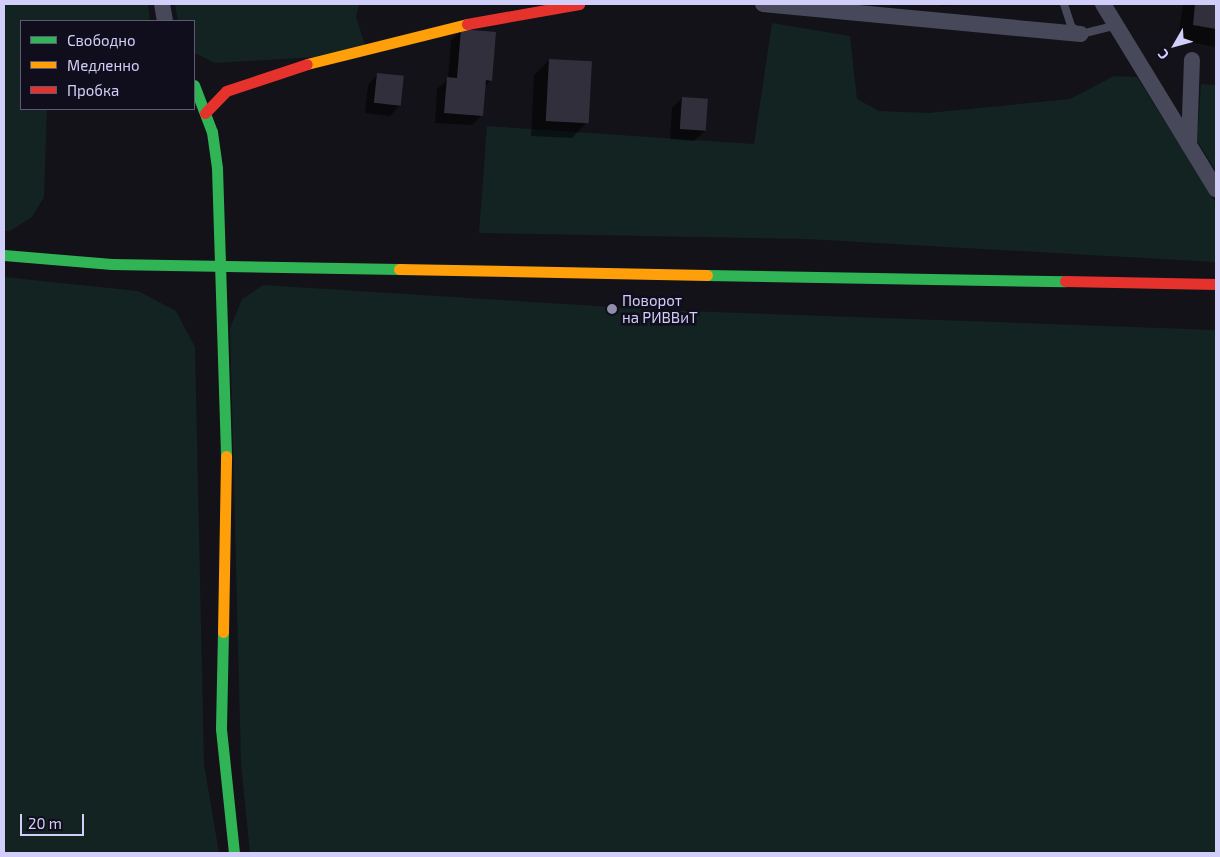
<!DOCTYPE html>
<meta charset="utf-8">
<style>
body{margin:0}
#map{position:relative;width:1220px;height:857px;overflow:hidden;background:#121218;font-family:"Exo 2",sans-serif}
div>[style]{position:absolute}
.green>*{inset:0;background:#122322}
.shadow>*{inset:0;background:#0007}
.building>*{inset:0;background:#302f3b;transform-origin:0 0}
.lane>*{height:8px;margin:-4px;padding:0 4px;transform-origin:4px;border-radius:4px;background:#474859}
.street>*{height:16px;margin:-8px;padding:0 8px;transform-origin:8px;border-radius:8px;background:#474859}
.fast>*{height:11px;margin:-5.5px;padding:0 5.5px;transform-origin:5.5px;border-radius:5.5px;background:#30b455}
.slow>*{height:11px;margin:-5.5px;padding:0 5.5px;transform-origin:5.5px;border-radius:5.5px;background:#ff9f0a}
.jam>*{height:11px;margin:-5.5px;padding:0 5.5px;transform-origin:5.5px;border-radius:5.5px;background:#e5322d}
.dots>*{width:14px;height:14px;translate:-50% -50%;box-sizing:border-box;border:2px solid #100e1c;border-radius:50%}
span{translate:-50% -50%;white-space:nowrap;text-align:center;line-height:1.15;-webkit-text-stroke:5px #100e1c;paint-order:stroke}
.poi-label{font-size:15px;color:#d1cff9}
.left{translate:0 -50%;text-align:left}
.frame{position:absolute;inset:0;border:5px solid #d1cff9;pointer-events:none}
.legend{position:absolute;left:20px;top:20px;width:175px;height:90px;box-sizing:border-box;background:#100e1c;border:1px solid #5d5b74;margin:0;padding:6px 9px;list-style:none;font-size:15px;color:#d1cff9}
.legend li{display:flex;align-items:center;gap:10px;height:25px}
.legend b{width:25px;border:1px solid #5d5b74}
.north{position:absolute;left:1150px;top:20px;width:50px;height:50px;-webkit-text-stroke:4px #100e1c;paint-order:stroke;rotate:232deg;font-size:14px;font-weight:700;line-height:20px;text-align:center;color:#d1cff9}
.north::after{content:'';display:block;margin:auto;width:18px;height:22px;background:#d1cff9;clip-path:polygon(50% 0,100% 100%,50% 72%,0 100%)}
.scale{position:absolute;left:20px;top:814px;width:64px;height:22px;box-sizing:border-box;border:2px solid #d1cff9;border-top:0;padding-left:6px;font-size:15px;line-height:18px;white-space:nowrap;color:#d1cff9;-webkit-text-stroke:4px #100e1c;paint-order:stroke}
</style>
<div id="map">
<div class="green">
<div style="clip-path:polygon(4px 4px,148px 4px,150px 20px,21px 21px,21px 109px,47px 109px,44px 197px,32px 217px,10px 231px,4px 231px)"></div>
<div style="clip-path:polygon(175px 4px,359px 4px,356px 17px,368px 54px,215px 63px,194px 53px,194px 21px,178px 21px)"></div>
<div style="clip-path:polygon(772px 23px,850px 36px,857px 99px,879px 111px,928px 113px,1070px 99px,1114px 76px,1137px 77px,1216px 203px,1216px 262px,806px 239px,479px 233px,487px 126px,754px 144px)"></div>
<div style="clip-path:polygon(1201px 84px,1216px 85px,1216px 171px,1197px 141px)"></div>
<div style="clip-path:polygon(4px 277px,138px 291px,176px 311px,195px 347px,204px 764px,219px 853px,4px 853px)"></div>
<div style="clip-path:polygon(263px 285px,661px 310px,1216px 330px,1216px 853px,250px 853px,241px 764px,230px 328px,242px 299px)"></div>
</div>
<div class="shadow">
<div style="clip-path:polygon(940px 4px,983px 4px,941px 6px)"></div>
<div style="clip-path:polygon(1183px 4px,1216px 4px,1216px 47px,1178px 40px)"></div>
<div style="clip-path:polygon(461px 30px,491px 80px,484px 87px,482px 115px,472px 125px,435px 123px,437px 89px,448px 79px,451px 41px)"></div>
<div style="clip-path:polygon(549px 60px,587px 122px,572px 138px,531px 136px,534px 75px)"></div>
<div style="clip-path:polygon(378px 74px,400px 105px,390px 116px,365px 113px,368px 85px)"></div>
<div style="clip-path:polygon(682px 98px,705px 131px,694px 141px,670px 139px,672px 108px)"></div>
</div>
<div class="building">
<div style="clip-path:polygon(1195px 4px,1216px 4px,1216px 29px,1193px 25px)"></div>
<div style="clip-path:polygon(461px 29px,496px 32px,492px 81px,486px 80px,483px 116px,444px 113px,447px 77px,457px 78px)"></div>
<div style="left:549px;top:59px;width:43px;height:62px;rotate:3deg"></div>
<div style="left:377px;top:73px;width:27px;height:30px;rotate:6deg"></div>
<div style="left:682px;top:97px;width:26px;height:32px;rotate:4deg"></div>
</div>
<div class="lane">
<div style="left:1064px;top:4px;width:23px;rotate:72deg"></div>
<div style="left:1071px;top:26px;width:13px;rotate:39deg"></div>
<div style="left:1081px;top:34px;width:36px;rotate:-14deg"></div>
</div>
<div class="street">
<div style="left:162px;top:4px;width:17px;rotate:80deg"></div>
<div style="left:763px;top:4px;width:319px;rotate:5.4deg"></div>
<div style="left:1103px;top:4px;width:217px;rotate:58.6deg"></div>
<div style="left:1189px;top:145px;width:85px;rotate:-88deg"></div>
</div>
<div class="fast">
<div style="left:194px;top:85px;width:50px;rotate:69deg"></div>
<div style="left:212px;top:132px;width:36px;rotate:82deg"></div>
<div style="left:217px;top:168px;width:288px;rotate:88.2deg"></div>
<div style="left:4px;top:255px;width:108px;rotate:4.8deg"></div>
<div style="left:112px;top:264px;width:287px;rotate:1deg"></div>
<div style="left:707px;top:275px;width:358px;rotate:1deg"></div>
<div style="left:223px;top:632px;width:97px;rotate:91.2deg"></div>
<div style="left:221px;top:729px;width:125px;rotate:84deg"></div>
</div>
<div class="slow">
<div style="left:307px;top:64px;width:165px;rotate:-14deg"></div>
<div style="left:399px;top:269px;width:308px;rotate:1.1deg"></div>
<div style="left:223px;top:632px;width:176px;rotate:-89deg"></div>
</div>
<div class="jam">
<div style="left:467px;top:24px;width:114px;rotate:-10.1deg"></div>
<div style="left:205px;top:113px;width:30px;rotate:-46deg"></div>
<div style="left:226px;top:91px;width:85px;rotate:-18.4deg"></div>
<div style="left:1065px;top:281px;width:151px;rotate:1.1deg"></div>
</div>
<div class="dots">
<div style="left:612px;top:309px;background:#8e8daa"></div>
</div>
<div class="poi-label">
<span class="left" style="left:622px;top:309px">Поворот<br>на РИВВиТ</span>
</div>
<div class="frame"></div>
<ul class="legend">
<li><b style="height:6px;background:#30b455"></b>Свободно</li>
<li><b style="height:6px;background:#ff9f0a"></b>Медленно</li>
<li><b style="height:6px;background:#e5322d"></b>Пробка</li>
</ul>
<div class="north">С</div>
<div class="scale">20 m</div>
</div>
